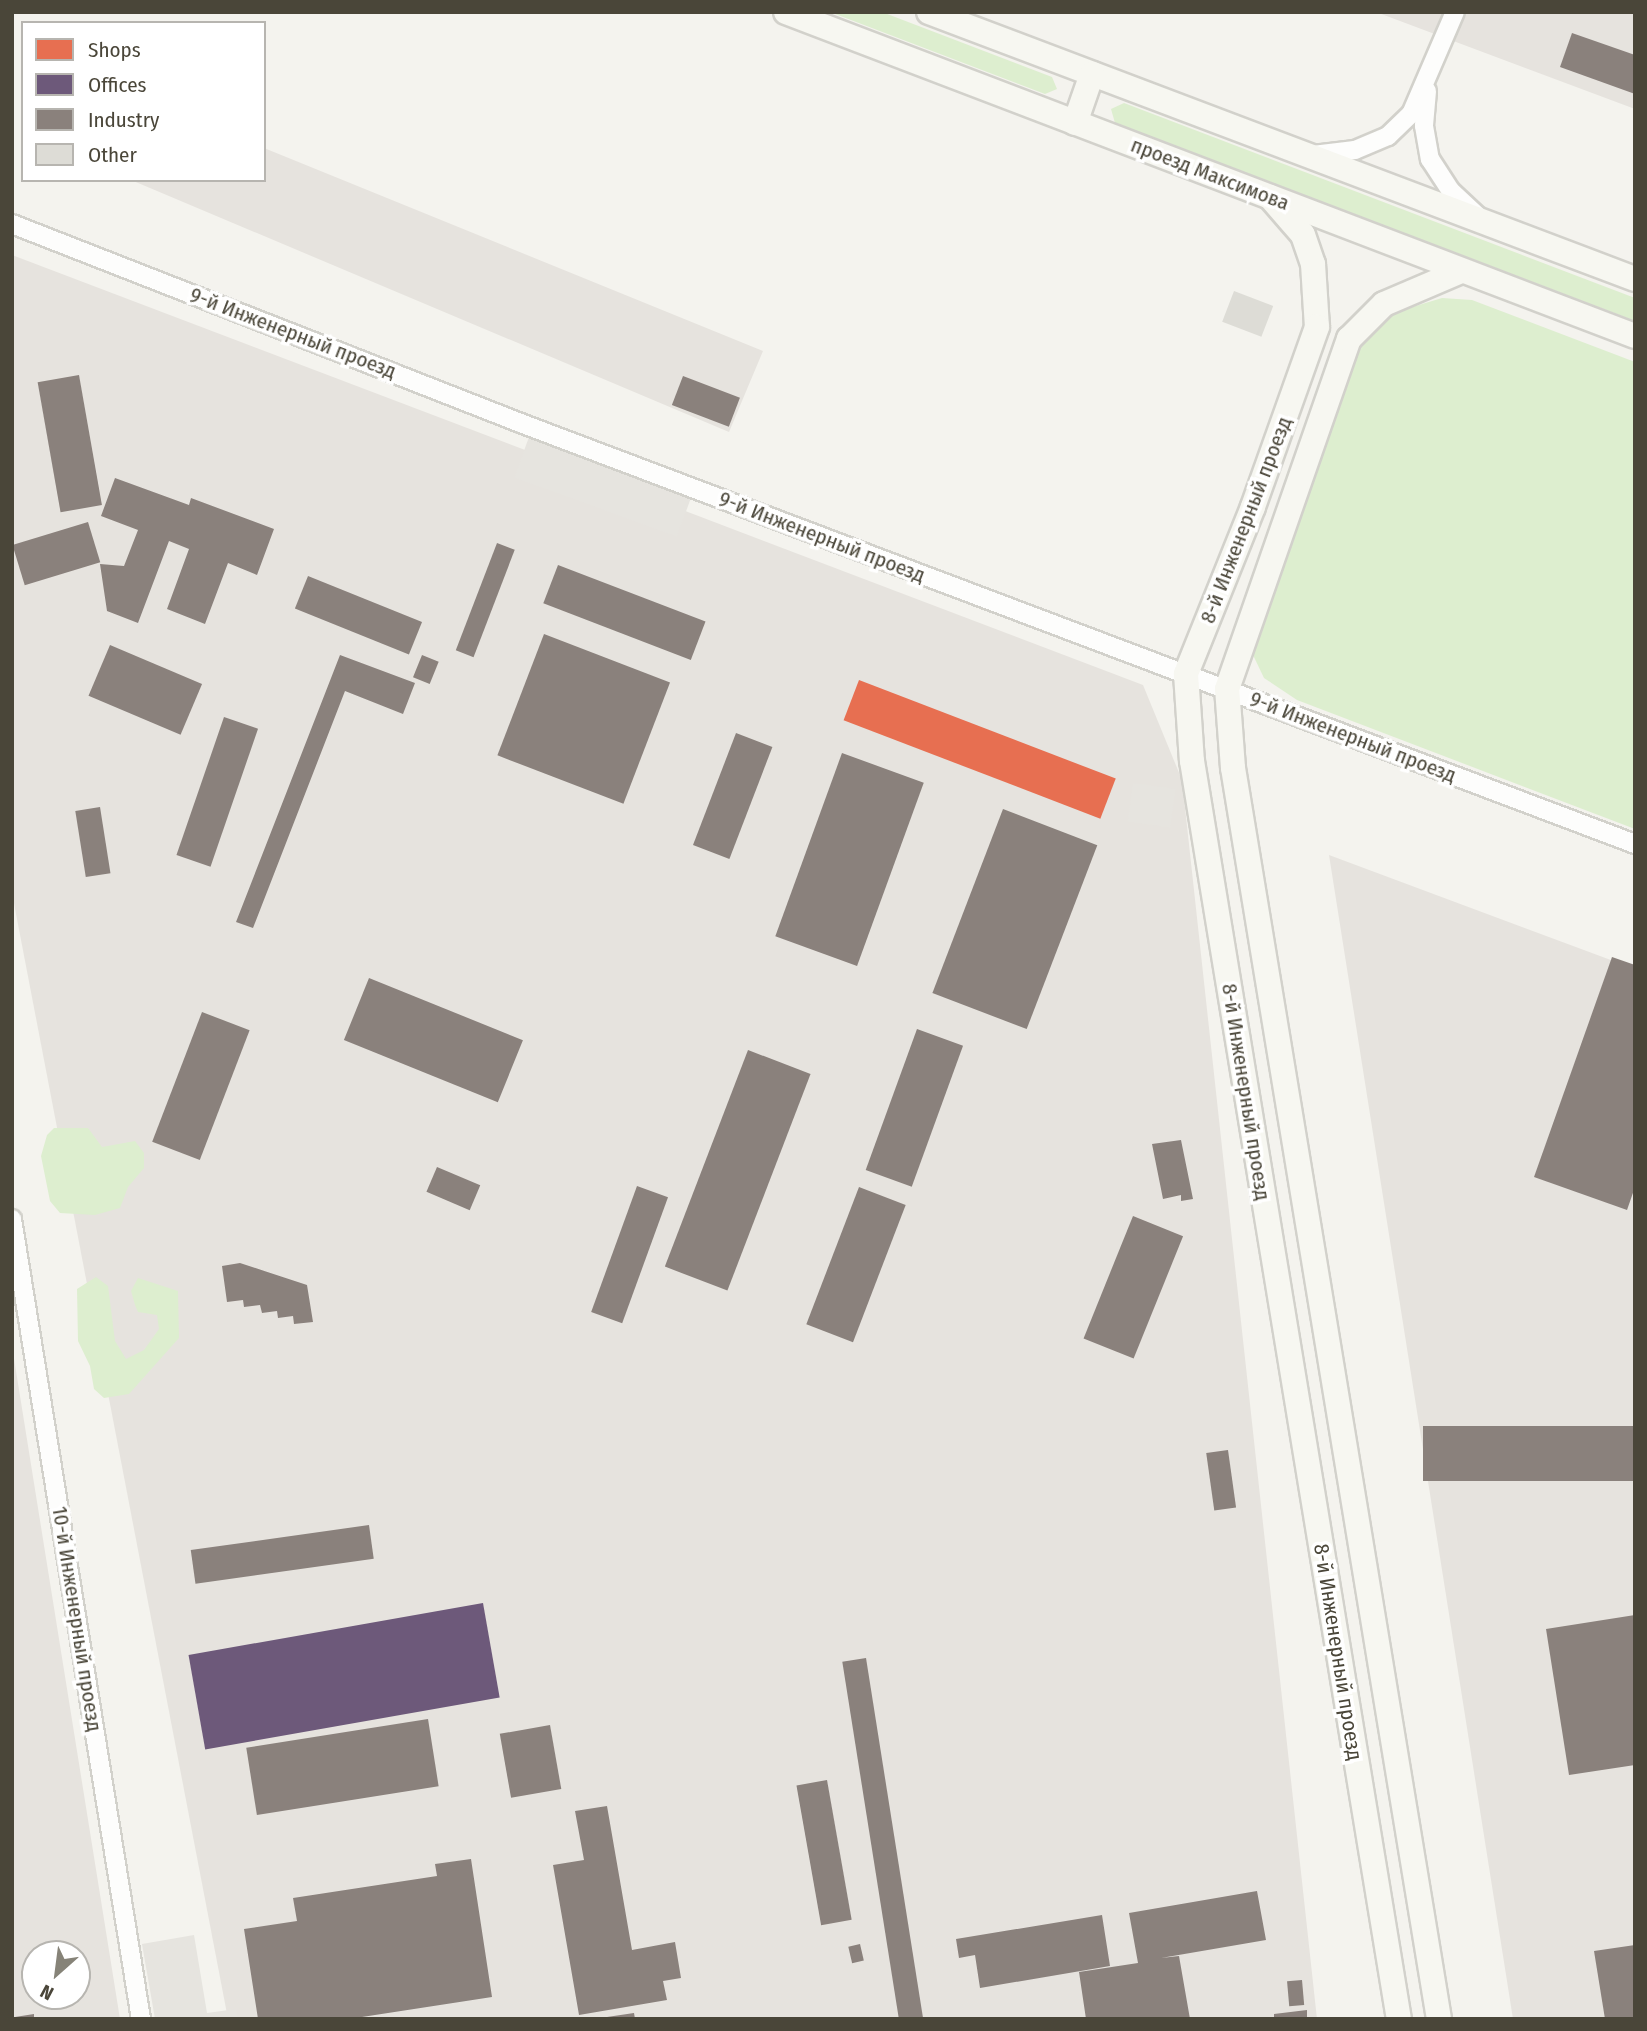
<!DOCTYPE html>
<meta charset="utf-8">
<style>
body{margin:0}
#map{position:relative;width:1647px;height:2031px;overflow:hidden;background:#f4f3ee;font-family:"Fira Sans Condensed",sans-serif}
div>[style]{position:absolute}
.industrial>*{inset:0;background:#e6e3de}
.green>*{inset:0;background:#ddeecf}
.parking>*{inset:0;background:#e6e4df;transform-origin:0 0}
.shops>*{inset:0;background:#e76f51;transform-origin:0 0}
.offices>*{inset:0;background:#6d597a;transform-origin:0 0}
.industry>*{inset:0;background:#8a817c;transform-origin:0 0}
.building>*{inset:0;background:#dddcd6;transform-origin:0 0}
.roads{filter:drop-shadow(2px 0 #d2d1cb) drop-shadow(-2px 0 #d2d1cb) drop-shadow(0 2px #d2d1cb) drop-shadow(0 -2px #d2d1cb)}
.street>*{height:18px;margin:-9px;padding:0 9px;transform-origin:9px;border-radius:9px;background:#fdfdfc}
.secondary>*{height:24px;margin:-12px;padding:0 12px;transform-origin:12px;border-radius:12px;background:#f7f7f1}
span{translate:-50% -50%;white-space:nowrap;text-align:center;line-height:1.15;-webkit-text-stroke:7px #fff;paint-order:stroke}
.street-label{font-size:21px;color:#4a4639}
.frame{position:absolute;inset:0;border:14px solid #4a4639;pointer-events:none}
.legend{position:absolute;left:21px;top:21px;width:245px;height:161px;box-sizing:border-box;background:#fff;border:2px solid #b7b5b0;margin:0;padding:9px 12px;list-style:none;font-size:21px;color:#4a4639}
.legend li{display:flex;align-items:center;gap:14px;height:35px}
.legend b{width:35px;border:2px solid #b7b5b0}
.north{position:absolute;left:21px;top:1940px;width:70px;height:70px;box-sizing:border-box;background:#fff;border:2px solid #b7b5b0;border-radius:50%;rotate:208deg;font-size:19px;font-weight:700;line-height:28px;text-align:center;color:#4a4639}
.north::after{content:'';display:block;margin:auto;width:24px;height:32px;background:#868378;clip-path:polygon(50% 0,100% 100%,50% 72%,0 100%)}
</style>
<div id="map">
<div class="industrial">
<div style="clip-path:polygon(1376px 12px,1635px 12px,1635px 109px)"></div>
<div style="clip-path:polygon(264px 148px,763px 351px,729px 432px,131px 180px,264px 180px)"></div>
<div style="clip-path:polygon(12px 255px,1143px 685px,1182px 780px,1317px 2019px,228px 2019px,12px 893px)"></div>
<div style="clip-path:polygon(1329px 855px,1635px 969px,1635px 2019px,1513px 2019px)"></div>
<div style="clip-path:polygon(evenodd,12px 1346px,120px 2019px,12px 2019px,12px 1346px,35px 1954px,77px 1954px,77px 1996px,35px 1996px,35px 1954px)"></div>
</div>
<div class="green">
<div style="clip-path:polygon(830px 12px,882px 12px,1052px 77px,1057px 89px,1045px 94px)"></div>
<div style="clip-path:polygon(1124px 103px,1635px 298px,1635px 321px,1115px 123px,1111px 109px)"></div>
<div style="clip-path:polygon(1442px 298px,1472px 300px,1635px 362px,1635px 829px,1297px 700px,1264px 678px,1253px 655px,1259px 615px,1365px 336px,1386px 315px)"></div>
<div style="clip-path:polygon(54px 1128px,88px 1128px,102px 1147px,135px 1141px,144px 1153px,144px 1168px,128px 1187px,120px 1208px,95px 1215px,60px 1213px,50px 1201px,41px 1156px,47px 1135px)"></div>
<div style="clip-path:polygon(96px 1277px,108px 1286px,115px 1341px,126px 1359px,144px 1350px,159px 1329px,157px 1315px,138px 1312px,135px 1305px,131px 1291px,138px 1278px,178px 1291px,179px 1338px,129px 1394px,104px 1398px,94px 1389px,90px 1366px,78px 1341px,77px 1289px)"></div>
</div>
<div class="parking">
<div style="left:529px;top:437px;width:173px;height:43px;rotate:20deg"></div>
<div style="left:1133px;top:783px;width:43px;height:39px;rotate:8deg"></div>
<div style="clip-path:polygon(194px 1935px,207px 2013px,236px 2009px,238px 2019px,155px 2019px,142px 1944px)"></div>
</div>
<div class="shops">
<div style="left:859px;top:680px;width:275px;height:43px;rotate:21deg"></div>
</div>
<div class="offices">
<div style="left:483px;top:1603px;width:96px;height:299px;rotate:80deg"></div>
</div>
<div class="industry">
<div style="clip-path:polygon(1572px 33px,1635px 55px,1635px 94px,1560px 67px)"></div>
<div style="left:79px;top:375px;width:132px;height:42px;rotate:80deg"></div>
<div style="left:683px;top:376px;width:61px;height:31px;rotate:21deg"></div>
<div style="clip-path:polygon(115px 478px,189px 505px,191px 498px,274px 529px,257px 575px,228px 563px,205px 624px,167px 609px,189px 549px,169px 541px,138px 623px,107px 611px,100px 564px,124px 566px,138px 530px,101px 516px)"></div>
<div style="left:88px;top:522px;width:42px;height:79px;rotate:73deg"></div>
<div style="left:497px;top:543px;width:19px;height:115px;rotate:21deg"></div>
<div style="left:558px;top:565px;width:158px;height:41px;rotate:21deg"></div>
<div style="left:308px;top:576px;width:123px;height:35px;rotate:22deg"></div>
<div style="left:544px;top:634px;width:135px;height:130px;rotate:21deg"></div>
<div style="left:110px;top:645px;width:100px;height:55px;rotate:23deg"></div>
<div style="clip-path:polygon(340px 655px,415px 683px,403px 714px,345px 691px,253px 928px,236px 922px)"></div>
<div style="left:422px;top:655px;width:18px;height:24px;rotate:22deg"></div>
<div style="left:224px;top:717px;width:36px;height:146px;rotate:19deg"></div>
<div style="left:736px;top:733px;width:39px;height:120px;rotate:21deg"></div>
<div style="left:842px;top:753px;width:87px;height:195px;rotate:20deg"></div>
<div style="left:100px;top:807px;width:67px;height:25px;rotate:81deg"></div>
<div style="left:1003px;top:809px;width:101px;height:197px;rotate:21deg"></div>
<div style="clip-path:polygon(1612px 957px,1635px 965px,1635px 1187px,1627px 1210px,1534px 1177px)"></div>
<div style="left:369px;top:978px;width:166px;height:67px;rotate:22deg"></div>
<div style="left:202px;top:1012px;width:51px;height:139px;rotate:21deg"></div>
<div style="left:917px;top:1029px;width:49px;height:150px;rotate:20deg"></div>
<div style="left:748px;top:1050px;width:67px;height:232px;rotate:21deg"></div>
<div style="clip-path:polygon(1181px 1140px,1193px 1199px,1181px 1201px,1181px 1195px,1163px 1199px,1152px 1144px)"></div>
<div style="left:437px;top:1167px;width:47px;height:27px;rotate:23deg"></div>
<div style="left:637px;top:1186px;width:33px;height:134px;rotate:20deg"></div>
<div style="left:859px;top:1187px;width:50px;height:147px;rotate:21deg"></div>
<div style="left:1133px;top:1216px;width:54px;height:132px;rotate:22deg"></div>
<div style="clip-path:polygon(240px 1263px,307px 1285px,313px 1322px,294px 1324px,293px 1316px,278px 1318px,277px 1311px,262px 1313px,260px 1305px,244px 1307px,243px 1300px,227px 1302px,222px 1266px)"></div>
<div style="left:1635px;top:1426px;width:55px;height:212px;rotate:90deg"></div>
<div style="left:1228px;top:1450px;width:58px;height:22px;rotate:82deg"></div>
<div style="left:369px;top:1525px;width:34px;height:180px;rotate:82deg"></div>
<div style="clip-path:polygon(1635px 1615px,1635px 1765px,1569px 1775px,1546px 1629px)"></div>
<div style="left:866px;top:1658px;width:366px;height:24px;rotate:81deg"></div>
<div style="left:428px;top:1719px;width:68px;height:184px;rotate:81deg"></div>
<div style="left:550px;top:1725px;width:65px;height:51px;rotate:80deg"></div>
<div style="left:827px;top:1780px;width:142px;height:31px;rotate:80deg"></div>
<div style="clip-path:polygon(607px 1806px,632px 1950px,675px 1942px,681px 1978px,663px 1981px,667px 2000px,579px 2015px,553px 1865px,584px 1860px,575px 1811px)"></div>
<div style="clip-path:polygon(471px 1859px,492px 1997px,349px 2019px,258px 2019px,244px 1929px,297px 1921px,293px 1898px,437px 1876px,435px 1864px)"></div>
<div style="clip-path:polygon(1257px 1891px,1266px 1940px,1161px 1958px,1179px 1956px,1190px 2019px,1086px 2019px,1079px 1972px,1138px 1963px,1129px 1913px)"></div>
<div style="clip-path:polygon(1102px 1915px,1110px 1966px,980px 1988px,975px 1955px,959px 1958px,956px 1939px)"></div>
<div style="left:860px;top:1944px;width:17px;height:12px;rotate:77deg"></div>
<div style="clip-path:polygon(1635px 1945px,1635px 2019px,1605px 2019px,1594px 1951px)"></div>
<div style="left:1302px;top:1980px;width:25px;height:15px;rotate:85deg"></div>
<div style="clip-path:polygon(1307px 2010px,1307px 2019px,1274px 2019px,1274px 2014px)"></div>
<div style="clip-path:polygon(634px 2013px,635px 2019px,607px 2019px,607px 2017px)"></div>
<div style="clip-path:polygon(34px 2014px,34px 2019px,15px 2019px,15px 2017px)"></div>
</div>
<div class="building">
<div style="left:1234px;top:291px;width:42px;height:33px;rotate:21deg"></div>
</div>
<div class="roads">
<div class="street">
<div style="left:1427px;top:91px;width:35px;rotate:95deg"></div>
<div style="left:1424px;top:126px;width:34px;rotate:80deg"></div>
<div style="left:1430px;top:159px;width:38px;rotate:57deg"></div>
<div style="left:1451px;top:191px;width:37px;rotate:43deg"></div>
<div style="left:1313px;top:155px;width:42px;rotate:-6.8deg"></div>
<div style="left:1355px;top:150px;width:36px;rotate:-23deg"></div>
<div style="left:1388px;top:136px;width:32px;rotate:-44deg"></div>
<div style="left:1411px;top:114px;width:111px;rotate:-66.7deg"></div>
<div style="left:12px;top:224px;width:549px;rotate:21.37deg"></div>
<div style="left:523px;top:424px;width:1189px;rotate:20.69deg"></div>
<div style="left:12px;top:1219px;width:810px;rotate:80.84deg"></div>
</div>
<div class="secondary">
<div style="left:786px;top:12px;width:909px;rotate:20.89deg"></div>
<div style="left:929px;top:12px;width:755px;rotate:20.72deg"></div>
<div style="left:1075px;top:123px;width:52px;rotate:-70.9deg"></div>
<div style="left:1270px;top:197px;width:50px;rotate:49deg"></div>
<div style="left:1303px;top:235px;width:31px;rotate:71deg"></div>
<div style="left:1313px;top:264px;width:63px;rotate:86.4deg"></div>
<div style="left:1317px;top:327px;width:191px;rotate:109.6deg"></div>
<div style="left:1253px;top:507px;width:180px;rotate:111.9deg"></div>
<div style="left:1186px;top:674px;width:87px;rotate:86.1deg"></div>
<div style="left:1192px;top:761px;width:1275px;rotate:80.66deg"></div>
<div style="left:1439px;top:2019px;width:1268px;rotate:-99.35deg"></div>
<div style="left:1233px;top:768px;width:79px;rotate:-94.3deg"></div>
<div style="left:1227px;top:689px;width:371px;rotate:-70.8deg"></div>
<div style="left:1349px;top:339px;width:49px;rotate:-45deg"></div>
<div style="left:1384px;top:304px;width:82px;rotate:-23.1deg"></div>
</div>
</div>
<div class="street-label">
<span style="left:1210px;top:174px;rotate:21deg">проезд Максимова</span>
<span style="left:293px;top:333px;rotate:21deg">9-й Инженерный проезд</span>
<span style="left:1246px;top:520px;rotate:-69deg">8-й Инженерный проезд</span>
<span style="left:822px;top:537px;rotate:21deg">9-й Инженерный проезд</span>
<span style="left:1353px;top:737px;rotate:21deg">9-й Инженерный проезд</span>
<span style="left:1246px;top:1092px;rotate:81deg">8-й Инженерный проезд</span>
<span style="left:77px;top:1619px;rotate:81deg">10-й Инженерный проезд</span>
<span style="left:1338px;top:1652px;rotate:81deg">8-й Инженерный проезд</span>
</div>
<div class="frame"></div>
<ul class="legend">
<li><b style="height:19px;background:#e76f51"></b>Shops</li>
<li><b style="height:19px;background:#6d597a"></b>Offices</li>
<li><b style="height:19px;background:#8a817c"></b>Industry</li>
<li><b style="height:19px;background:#dddcd6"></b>Other</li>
</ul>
<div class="north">N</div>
</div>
